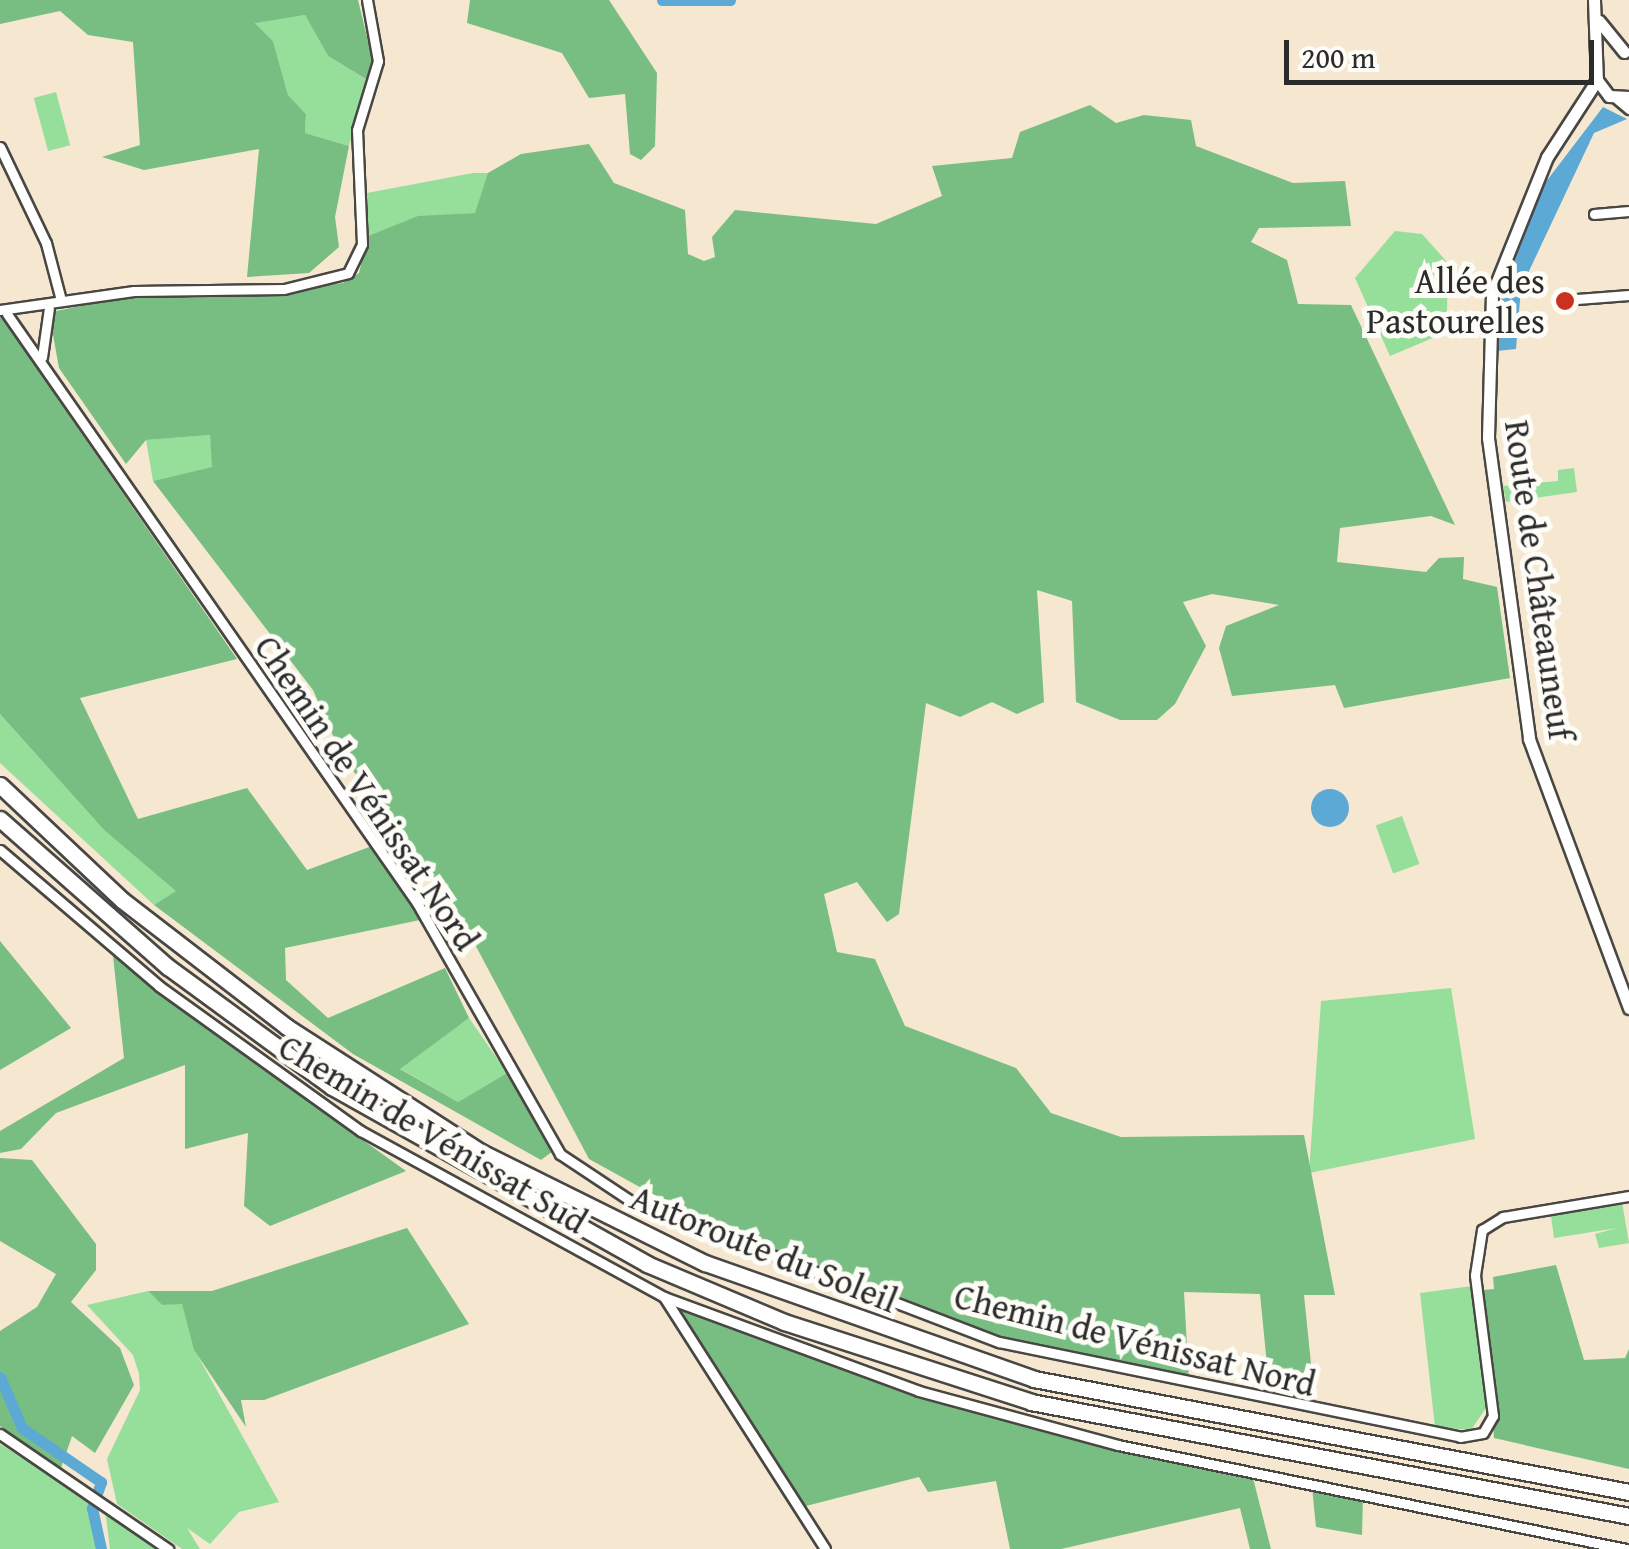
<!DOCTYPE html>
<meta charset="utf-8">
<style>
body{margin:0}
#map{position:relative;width:1629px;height:1549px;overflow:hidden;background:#f5e7d0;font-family:"Gentium Book Plus",serif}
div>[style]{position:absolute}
.green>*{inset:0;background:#95df9a;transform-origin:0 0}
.forest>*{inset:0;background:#78be82}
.water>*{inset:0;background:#5ca9d5}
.round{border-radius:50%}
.canal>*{height:11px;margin:-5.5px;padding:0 5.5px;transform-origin:5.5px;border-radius:5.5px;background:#5ca9d5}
.roads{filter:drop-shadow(2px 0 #494744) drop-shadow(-2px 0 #494744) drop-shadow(0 2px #494744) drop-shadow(0 -2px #494744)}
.minor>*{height:9px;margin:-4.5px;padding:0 4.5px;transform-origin:4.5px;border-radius:4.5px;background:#fff}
.secondary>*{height:11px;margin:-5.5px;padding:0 5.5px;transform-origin:5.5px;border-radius:5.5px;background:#fff}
.motorway>*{height:15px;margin:-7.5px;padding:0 7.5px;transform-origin:7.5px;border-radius:7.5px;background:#fff}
.dots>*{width:28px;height:28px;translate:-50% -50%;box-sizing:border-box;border:5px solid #fdfcf7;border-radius:50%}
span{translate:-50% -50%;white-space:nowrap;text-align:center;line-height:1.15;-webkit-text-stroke:10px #fdfcf7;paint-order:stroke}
.poi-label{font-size:35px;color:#2b2b2b}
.right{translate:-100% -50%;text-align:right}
.street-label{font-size:35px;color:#2b2b2b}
.scale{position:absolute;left:1284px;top:40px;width:310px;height:45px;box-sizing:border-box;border:5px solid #2b2b2b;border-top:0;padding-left:12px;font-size:30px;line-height:35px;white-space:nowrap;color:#2b2b2b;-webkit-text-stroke:8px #fdfcf7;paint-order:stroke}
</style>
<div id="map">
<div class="green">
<div style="clip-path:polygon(305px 15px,328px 56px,366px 79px,349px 146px,305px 133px,306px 114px,288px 95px,273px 41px,254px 22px)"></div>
<div style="left:56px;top:92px;width:55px;height:23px;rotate:75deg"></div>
<div style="clip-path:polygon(473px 173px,488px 173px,490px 187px,475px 213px,418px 217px,368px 236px,367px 193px)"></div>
<div style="clip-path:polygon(1395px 231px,1422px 234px,1448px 263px,1447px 310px,1435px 337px,1390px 356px,1355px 278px)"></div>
<div style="clip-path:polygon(210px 435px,213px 467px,153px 481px,146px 440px)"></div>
<div style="clip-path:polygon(1574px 468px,1577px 492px,1506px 502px,1503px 486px,1558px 481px,1558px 470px)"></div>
<div style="clip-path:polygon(0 714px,104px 830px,177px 891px,154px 905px,0 763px)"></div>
<div style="left:1402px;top:816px;width:51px;height:28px;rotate:70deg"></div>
<div style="clip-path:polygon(1451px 988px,1475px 1139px,1309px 1173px,1321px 1001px)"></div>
<div style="clip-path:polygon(469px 1018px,507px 1073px,458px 1102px,399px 1068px)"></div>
<div style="clip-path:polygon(1622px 1202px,1629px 1243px,1599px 1248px,1595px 1234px,1617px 1228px,1554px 1238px,1551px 1216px)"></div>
<div style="clip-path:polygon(1472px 1286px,1486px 1408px,1471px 1430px,1435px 1427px,1420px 1293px)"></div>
<div style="clip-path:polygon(148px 1291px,162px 1305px,182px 1303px,194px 1349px,279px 1502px,239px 1512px,210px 1544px,187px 1528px,200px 1549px,182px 1549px,117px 1504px,107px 1459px,140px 1390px,139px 1374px,133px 1355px,87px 1305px)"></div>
<div style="clip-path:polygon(0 1444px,90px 1500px,99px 1549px,0 1549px)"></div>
<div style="clip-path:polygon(105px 1509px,157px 1549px,110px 1549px)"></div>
</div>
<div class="forest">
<div style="clip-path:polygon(0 0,358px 0,373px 62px,366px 79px,328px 56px,305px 15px,255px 23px,273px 41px,288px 95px,306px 114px,305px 133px,349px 146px,335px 217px,339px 247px,309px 273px,247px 277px,259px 149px,144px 170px,102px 157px,140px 145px,133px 42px,88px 35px,60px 11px,0 24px)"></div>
<div style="clip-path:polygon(470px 0,609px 0,657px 73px,655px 146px,641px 160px,630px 154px,625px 94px,589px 98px,562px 53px,467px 23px)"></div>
<div style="clip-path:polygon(1090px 105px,1116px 123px,1144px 115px,1191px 120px,1196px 146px,1293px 183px,1345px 181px,1351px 226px,1259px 228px,1251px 242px,1287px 260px,1298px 304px,1351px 305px,1455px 525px,1431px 516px,1340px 528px,1337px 562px,1426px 572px,1439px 558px,1464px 557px,1463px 579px,1497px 587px,1510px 678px,1344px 708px,1335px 685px,1232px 696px,1219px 648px,1226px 626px,1279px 605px,1212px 594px,1183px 602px,1206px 646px,1175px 704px,1157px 720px,1120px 720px,1076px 702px,1072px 601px,1037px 590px,1044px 702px,1017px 714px,992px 702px,960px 717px,926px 703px,899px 914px,887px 922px,857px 882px,824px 894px,837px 952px,875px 959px,905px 1026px,1016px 1068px,1051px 1113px,1121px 1137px,1304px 1135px,1335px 1295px,1304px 1295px,1315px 1403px,1270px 1395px,1260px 1294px,1184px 1292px,1189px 1382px,1000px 1338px,754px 1250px,589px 1159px,454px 905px,342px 756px,313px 690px,153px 481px,212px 467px,210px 435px,146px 440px,126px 464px,59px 368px,52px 329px,56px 311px,143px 293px,194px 298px,343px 283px,359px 273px,368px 236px,418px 216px,475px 213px,488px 173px,521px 154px,589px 144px,614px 183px,685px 210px,688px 254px,704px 261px,715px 257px,712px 237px,735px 210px,876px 224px,942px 196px,932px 166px,1012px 158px,1020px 132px)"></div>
<div style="clip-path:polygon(0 315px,237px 659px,80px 698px,138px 819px,247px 788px,307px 870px,372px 846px,420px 920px,285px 948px,286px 980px,328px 1018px,445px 968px,469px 1018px,400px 1069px,458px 1102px,507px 1073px,553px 1151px,541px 1160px,353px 1054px,154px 905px,176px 891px,104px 830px,0 714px)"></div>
<div style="clip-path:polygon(0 941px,71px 1028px,0 1070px)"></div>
<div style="clip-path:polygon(113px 956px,176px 1006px,406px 1171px,270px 1226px,244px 1206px,248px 1133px,185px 1149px,185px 1065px,56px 1113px,21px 1149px,0 1153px,0 1131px,124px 1058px)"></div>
<div style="clip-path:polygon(0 1158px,32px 1160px,96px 1244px,96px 1270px,71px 1302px,120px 1348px,134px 1385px,95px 1453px,72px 1436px,61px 1468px,0 1426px,0 1331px,37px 1307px,56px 1274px,0 1241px)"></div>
<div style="clip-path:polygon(407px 1228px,469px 1324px,264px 1400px,241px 1400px,246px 1427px,194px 1350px,182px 1304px,162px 1305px,148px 1291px,212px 1291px)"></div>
<div style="clip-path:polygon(1556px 1265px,1584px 1360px,1625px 1358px,1629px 1349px,1629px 1469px,1494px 1438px,1483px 1290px,1494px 1289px,1493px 1277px)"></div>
<div style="clip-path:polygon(693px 1310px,982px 1415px,1253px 1478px,1271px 1549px,1250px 1549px,1240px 1508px,1061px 1549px,1010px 1549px,996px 1481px,928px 1492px,919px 1477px,802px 1507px,672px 1314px)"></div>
<div style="clip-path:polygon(1312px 1487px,1363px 1495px,1362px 1535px,1316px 1527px)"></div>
</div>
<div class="water">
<div style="clip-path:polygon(1603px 107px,1627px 119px,1594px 133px,1521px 288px,1516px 349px,1497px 351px,1502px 293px,1545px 183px)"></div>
<div class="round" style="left:1311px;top:789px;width:38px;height:38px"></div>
</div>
<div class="canal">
<div style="left:662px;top:0;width:68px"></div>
<div style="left:0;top:1377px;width:56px;rotate:66.7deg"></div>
<div style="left:22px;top:1428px;width:96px;rotate:34.4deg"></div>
<div style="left:101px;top:1482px;width:28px;rotate:109deg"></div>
<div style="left:92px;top:1508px;width:42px;rotate:77.6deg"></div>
</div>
<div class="roads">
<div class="minor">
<div style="left:1617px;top:99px;width:16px;rotate:40deg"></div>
<div style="left:0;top:147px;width:106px;rotate:64.4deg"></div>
<div style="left:46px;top:243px;width:59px;rotate:75.3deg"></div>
<div style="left:1594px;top:214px;width:35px;rotate:-5deg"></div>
<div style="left:1564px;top:300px;width:65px;rotate:-4.4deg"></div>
<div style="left:0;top:310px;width:135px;rotate:-8.1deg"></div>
<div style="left:134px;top:291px;width:150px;rotate:-0.8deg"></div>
<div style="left:284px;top:289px;width:66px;rotate:-14deg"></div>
<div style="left:348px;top:273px;width:32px;rotate:-64deg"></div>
<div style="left:362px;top:244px;width:114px;rotate:-92.5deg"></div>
<div style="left:357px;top:130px;width:72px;rotate:-73.1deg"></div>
<div style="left:378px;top:61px;width:62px;rotate:-100.2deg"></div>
<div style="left:7px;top:314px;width:718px;rotate:55.16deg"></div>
<div style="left:417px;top:903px;width:289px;rotate:60.3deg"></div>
<div style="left:560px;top:1154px;width:85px;rotate:33.5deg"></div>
<div style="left:631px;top:1201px;width:394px;rotate:21deg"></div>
<div style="left:999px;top:1342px;width:471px;rotate:11.6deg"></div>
<div style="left:1460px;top:1437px;width:23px;rotate:-10deg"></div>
<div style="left:1483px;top:1433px;width:20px;rotate:-60deg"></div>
<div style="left:1493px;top:1416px;width:142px;rotate:-97.3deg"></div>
<div style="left:1475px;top:1275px;width:46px;rotate:-81.2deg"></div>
<div style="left:1482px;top:1230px;width:25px;rotate:-32deg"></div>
<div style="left:1503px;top:1217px;width:128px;rotate:-9.5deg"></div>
<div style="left:42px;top:357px;width:49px;rotate:-81.9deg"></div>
<div style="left:0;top:850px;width:209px;rotate:40.5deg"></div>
<div style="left:159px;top:986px;width:249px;rotate:35.7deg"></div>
<div style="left:361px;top:1131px;width:345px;rotate:28.7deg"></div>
<div style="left:664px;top:1297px;width:299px;rotate:57.4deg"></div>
<div style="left:664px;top:1297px;width:272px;rotate:20.2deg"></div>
<div style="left:919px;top:1391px;width:206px;rotate:15.2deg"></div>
<div style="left:1118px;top:1445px;width:519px;rotate:11.57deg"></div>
<div style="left:0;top:1434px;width:204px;rotate:34.4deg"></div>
</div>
<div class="secondary">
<div style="left:1594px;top:0;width:80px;rotate:87.9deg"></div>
<div style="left:1597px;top:80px;width:92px;rotate:123deg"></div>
<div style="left:1547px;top:157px;width:148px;rotate:111.9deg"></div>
<div style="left:1492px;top:294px;width:144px;rotate:91.6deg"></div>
<div style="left:1488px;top:438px;width:304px;rotate:82.2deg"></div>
<div style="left:1529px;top:739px;width:287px;rotate:69.6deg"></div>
<div style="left:1599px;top:21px;width:40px;rotate:51deg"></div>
<div style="left:1597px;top:80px;width:20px;rotate:53deg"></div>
<div style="left:1609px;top:96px;width:20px;rotate:3deg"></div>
</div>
<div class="motorway">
<div style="left:0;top:785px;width:168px;rotate:43.3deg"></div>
<div style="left:122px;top:900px;width:208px;rotate:37.6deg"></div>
<div style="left:287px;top:1027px;width:231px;rotate:32.8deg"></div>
<div style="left:481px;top:1152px;width:250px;rotate:26.4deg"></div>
<div style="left:705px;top:1263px;width:349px;rotate:19.4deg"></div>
<div style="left:1034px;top:1379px;width:606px;rotate:10.75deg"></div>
<div style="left:0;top:819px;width:224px;rotate:41.4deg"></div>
<div style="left:168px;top:967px;width:203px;rotate:36.2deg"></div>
<div style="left:332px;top:1087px;width:361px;rotate:29.3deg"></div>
<div style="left:647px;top:1264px;width:149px;rotate:22.9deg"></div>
<div style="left:784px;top:1322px;width:260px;rotate:17.9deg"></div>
<div style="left:1031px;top:1402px;width:609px;rotate:10.79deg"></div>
</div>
</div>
<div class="dots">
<div style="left:1565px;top:301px;background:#c8321e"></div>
</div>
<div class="poi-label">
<span class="right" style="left:1545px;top:301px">Allée des<br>Pastourelles</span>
</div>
<div class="street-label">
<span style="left:1539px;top:580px;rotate:82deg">Route de Châteauneuf</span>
<span style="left:367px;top:793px;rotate:56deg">Chemin de Vénissat Nord</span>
<span style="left:433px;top:1134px;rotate:31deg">Chemin de Vénissat Sud</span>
<span style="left:764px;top:1249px;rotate:22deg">Autoroute du Soleil</span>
<span style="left:1135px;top:1340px;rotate:14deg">Chemin de Vénissat Nord</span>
</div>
<div class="scale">200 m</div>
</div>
